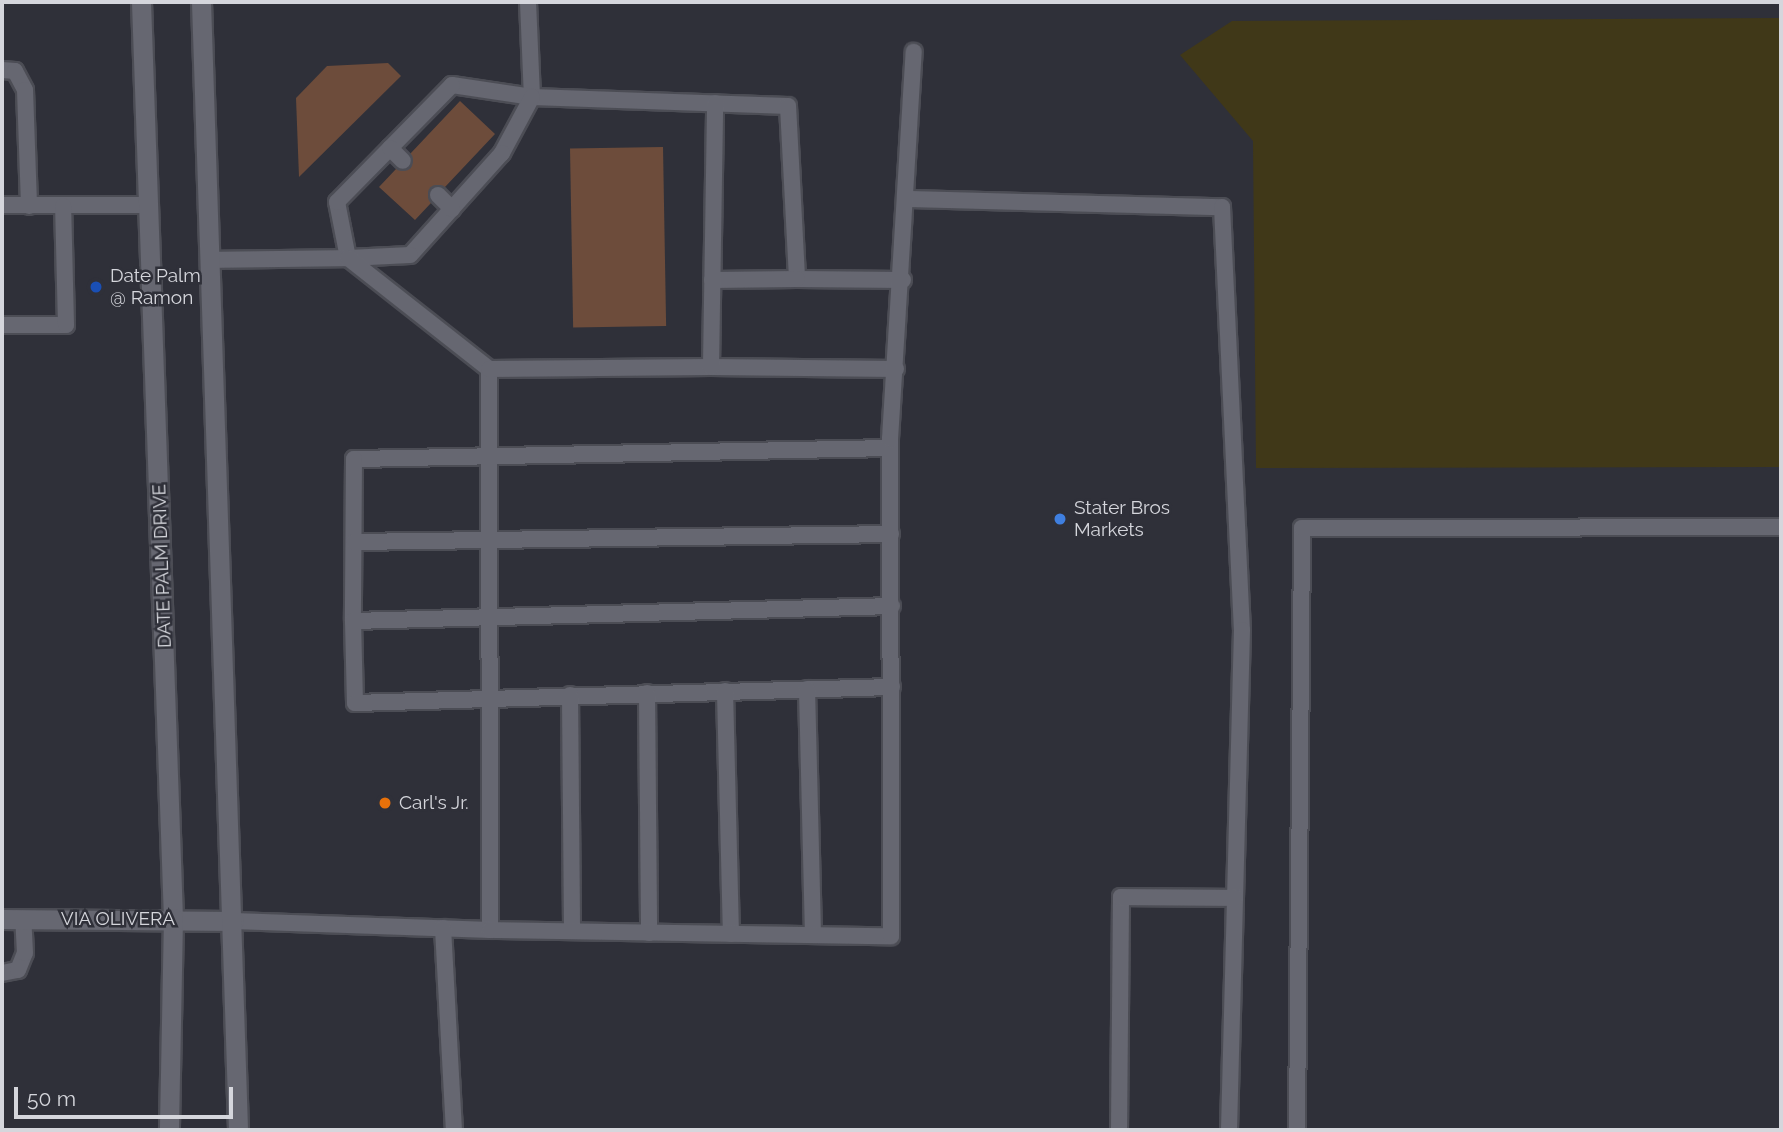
<!DOCTYPE html>
<style>
body{margin:0}
#map{position:relative;width:1783px;height:1132px;overflow:hidden;background:#2f3039;font-family:Raleway,sans-serif}
div>[style]{position:absolute}
.sand>*{inset:0;background:#403818}
.building>*{inset:0;background:#6d4c3b;transform-origin:0 0}
.roads{filter:drop-shadow(2px 0 #4c4d55) drop-shadow(-2px 0 #4c4d55) drop-shadow(0 2px #4c4d55) drop-shadow(0 -2px #4c4d55)}
.service>*{height:16px;margin:-8px;padding:0 8px;transform-origin:8px;border-radius:8px;background:#666771}
.minor>*{height:19px;margin:-9.5px;padding:0 9.5px;transform-origin:9.5px;border-radius:9.5px;background:#666771}
.secondary>*{height:19px;margin:-9.5px;padding:0 9.5px;transform-origin:9.5px;border-radius:9.5px;background:#666771}
.dots>*{width:19px;height:19px;translate:-50% -50%;box-sizing:border-box;border:4px solid #2f3039;border-radius:50%}
span{translate:-50% -50%;white-space:nowrap;text-align:center;line-height:1.15;-webkit-text-stroke:5px #2f3039;paint-order:stroke}
.poi-label{font-size:19px;color:#d5d6dc}
.left{translate:0 -50%;text-align:left}
.street-label{font-size:19px;color:#d5d6dc}
.frame{position:absolute;inset:0;border:4px solid #d5d6dc;pointer-events:none}
.scale{position:absolute;left:14px;top:1087px;width:219px;height:32px;box-sizing:border-box;border:4px solid #d5d6dc;border-top:0;padding-left:9px;font-size:21px;line-height:24px;white-space:nowrap;color:#d5d6dc;-webkit-text-stroke:5px #2f3039;paint-order:stroke}
</style>
<div id="map">
<div class="sand">
<div style="clip-path:polygon(1781px 18px,1781px 467px,1256px 468px,1253px 141px,1180px 55px,1232px 21px)"></div>
</div>
<div class="building">
<div style="clip-path:polygon(388px 63px,401px 76px,299px 177px,296px 98px,327px 66px)"></div>
<div style="clip-path:polygon(460px 101px,495px 134px,445px 187px,430px 188px,431px 203px,415px 220px,379px 187px,396px 169px,411px 168px,410px 154px)"></div>
<div style="left:663px;top:147px;width:179px;height:93px;rotate:89deg"></div>
</div>
<div class="roads">
<div class="service">
<div style="left:528px;top:2px;width:95px;rotate:87.6deg"></div>
<div style="left:532px;top:97px;width:256px;rotate:2deg"></div>
<div style="left:788px;top:106px;width:173px;rotate:87deg"></div>
<div style="left:797px;top:279px;width:106px;rotate:0.5deg"></div>
<div style="left:2px;top:70px;width:13px;rotate:4deg"></div>
<div style="left:15px;top:71px;width:21px;rotate:62deg"></div>
<div style="left:25px;top:90px;width:116px;rotate:88deg"></div>
<div style="left:452px;top:85px;width:81px;rotate:8.5deg"></div>
<div style="left:532px;top:97px;width:64px;rotate:118.2deg"></div>
<div style="left:502px;top:153px;width:137px;rotate:132deg"></div>
<div style="left:410px;top:255px;width:62px;rotate:177.2deg"></div>
<div style="left:348px;top:258px;width:57px;rotate:-101.1deg"></div>
<div style="left:337px;top:202px;width:164px;rotate:-45.5deg"></div>
<div style="left:390px;top:148px;width:18px;rotate:45deg"></div>
<div style="left:438px;top:195px;width:20px;rotate:45deg"></div>
<div style="left:908px;top:199px;width:314px;rotate:1.5deg"></div>
<div style="left:1222px;top:207px;width:423px;rotate:87.3deg"></div>
<div style="left:1242px;top:630px;width:500px;rotate:91.49deg"></div>
<div style="left:2px;top:205px;width:148px"></div>
<div style="left:210px;top:260px;width:138px;rotate:-0.8deg"></div>
<div style="left:348px;top:258px;width:179px;rotate:38.2deg"></div>
<div style="left:489px;top:369px;width:561px;rotate:89.9deg"></div>
<div style="left:490px;top:930px;width:256px;rotate:-178deg"></div>
<div style="left:712px;top:280px;width:85px;rotate:-0.7deg"></div>
<div style="left:2px;top:325px;width:64px"></div>
<div style="left:66px;top:325px;width:119px;rotate:-91.4deg"></div>
<div style="left:711px;top:367px;width:185px;rotate:0.6deg"></div>
<div style="left:489px;top:369px;width:222px;rotate:-0.5deg"></div>
<div style="left:711px;top:367px;width:264px;rotate:-89.1deg"></div>
<div style="left:890px;top:448px;width:536px;rotate:178.82deg"></div>
<div style="left:354px;top:459px;width:162px;rotate:90.4deg"></div>
<div style="left:353px;top:621px;width:82px;rotate:88.6deg"></div>
<div style="left:355px;top:703px;width:537px;rotate:-1.71deg"></div>
<div style="left:354px;top:542px;width:537px;rotate:-0.85deg"></div>
<div style="left:353px;top:621px;width:539px;rotate:-1.59deg"></div>
<div style="left:807px;top:689px;width:246px;rotate:88.6deg"></div>
<div style="left:725px;top:691px;width:243px;rotate:88.6deg"></div>
<div style="left:647px;top:693px;width:240px;rotate:89.5deg"></div>
<div style="left:570px;top:695px;width:236px;rotate:89.5deg"></div>
<div style="left:443px;top:928px;width:202px;rotate:86.9deg"></div>
<div style="left:490px;top:930px;width:401px;rotate:0.9deg"></div>
<div style="left:891px;top:936px;width:497px;rotate:-90.1deg"></div>
<div style="left:890px;top:439px;width:388px;rotate:-86.5deg"></div>
<div style="left:2px;top:973px;width:16px;rotate:-11deg"></div>
<div style="left:18px;top:970px;width:18px;rotate:-68deg"></div>
<div style="left:25px;top:953px;width:34px;rotate:-93deg"></div>
<div style="left:1119px;top:1130px;width:233px;rotate:-89.5deg"></div>
<div style="left:1121px;top:897px;width:114px;rotate:0.5deg"></div>
<div style="left:1297px;top:1130px;width:602px;rotate:-89.52deg"></div>
<div style="left:1302px;top:528px;width:479px;rotate:-0.1deg"></div>
</div>
<div class="minor">
<div style="left:2px;top:919px;width:232px;rotate:0.5deg"></div>
</div>
<div class="secondary">
<div style="left:141px;top:2px;width:917px;rotate:88deg"></div>
<div style="left:173px;top:918px;width:212px;rotate:91.1deg"></div>
<div style="left:201px;top:2px;width:1129px;rotate:88.12deg"></div>
</div>
</div>
<div class="dots">
<div style="left:96px;top:287px;background:#1a4fb4"></div>
<div style="left:1060px;top:519px;background:#3f7fe0"></div>
<div style="left:385px;top:803px;background:#e8710a"></div>
</div>
<div class="poi-label">
<span class="left" style="left:110px;top:287px">Date Palm<br>@ Ramon</span>
<span class="left" style="left:1074px;top:519px">Stater Bros<br>Markets</span>
<span class="left" style="left:399px;top:803px">Carl's Jr.</span>
</div>
<div class="street-label">
<span style="left:162px;top:566px;rotate:-92deg">DATE PALM DRIVE</span>
<span style="left:118px;top:919px">VIA OLIVERA</span>
</div>
<div class="frame"></div>
<div class="scale">50 m</div>
</div>
